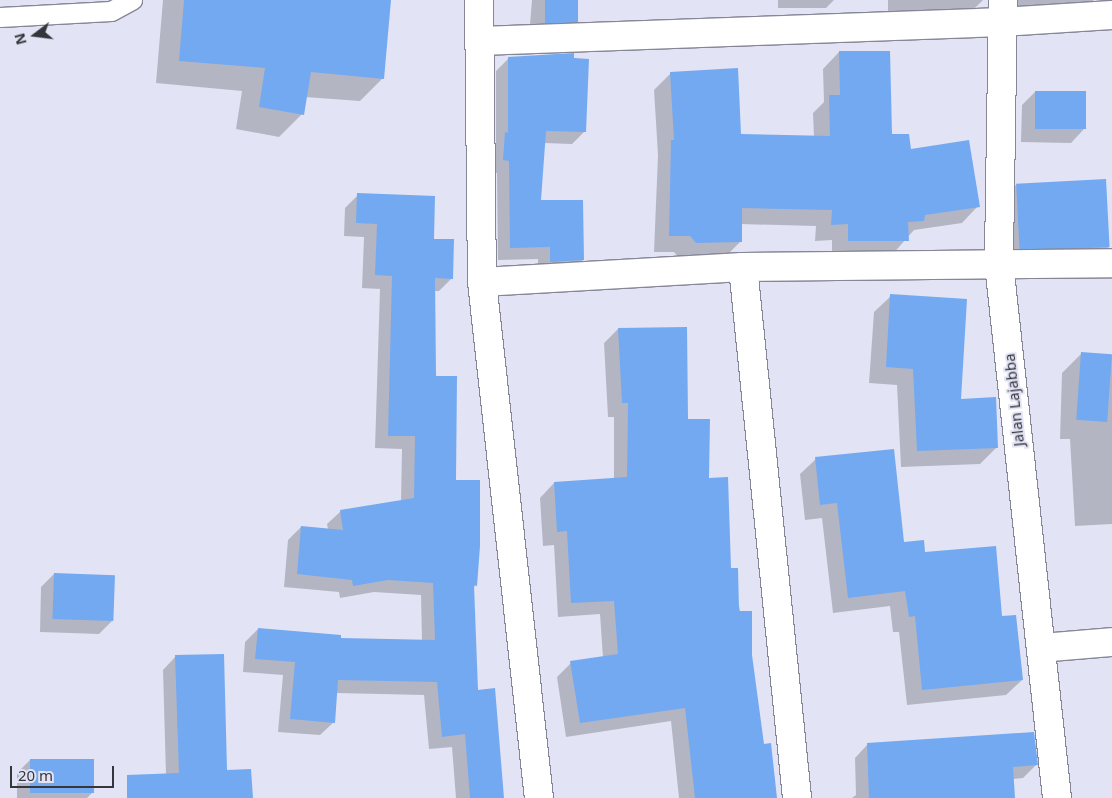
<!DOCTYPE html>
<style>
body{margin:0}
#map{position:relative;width:1112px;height:798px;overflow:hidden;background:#e2e3f4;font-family:"Noto Sans",sans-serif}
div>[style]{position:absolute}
.shadow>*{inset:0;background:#0003}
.building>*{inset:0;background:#73a9f0;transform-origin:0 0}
.roads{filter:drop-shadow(1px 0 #858696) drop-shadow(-1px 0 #858696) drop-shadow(0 1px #858696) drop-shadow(0 -1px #858696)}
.lane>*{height:19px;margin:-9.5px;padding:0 9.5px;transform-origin:9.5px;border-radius:9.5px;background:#fff}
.street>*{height:28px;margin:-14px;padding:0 14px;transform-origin:14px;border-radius:14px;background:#fff}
span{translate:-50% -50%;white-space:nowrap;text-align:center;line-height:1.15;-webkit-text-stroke:4px #e2e3f4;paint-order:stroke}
.street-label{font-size:15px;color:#35363c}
.north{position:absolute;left:10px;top:10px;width:50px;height:50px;-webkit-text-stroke:4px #e2e3f4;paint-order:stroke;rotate:255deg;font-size:14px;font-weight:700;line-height:20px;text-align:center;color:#35363c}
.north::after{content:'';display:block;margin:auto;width:18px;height:22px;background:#35363c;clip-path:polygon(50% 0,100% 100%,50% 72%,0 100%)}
.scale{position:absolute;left:10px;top:766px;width:104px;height:22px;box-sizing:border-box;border:2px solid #35363c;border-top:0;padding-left:6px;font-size:15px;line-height:18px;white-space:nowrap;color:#35363c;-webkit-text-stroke:4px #e2e3f4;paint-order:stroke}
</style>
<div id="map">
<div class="shadow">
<div style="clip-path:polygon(163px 0,390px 0,383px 78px,360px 101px,305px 97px,302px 114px,279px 137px,236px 129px,242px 91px,156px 83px)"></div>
<div style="clip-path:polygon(532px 0,577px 0,575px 21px,560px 36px,529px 37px)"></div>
<div style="clip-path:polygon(778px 0,834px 0,826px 8px,778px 8px)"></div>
<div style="clip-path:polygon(888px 0,983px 0,972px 11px,888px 12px)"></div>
<div style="clip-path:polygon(990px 0,1094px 0,1085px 9px,1039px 17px)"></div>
<div style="clip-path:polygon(839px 52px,891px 135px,978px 206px,962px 223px,914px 230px,891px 256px,832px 257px,832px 240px,815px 241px,816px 226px,740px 224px,740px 242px,724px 258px,680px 259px,674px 252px,654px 252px,658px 155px,654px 90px,671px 73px,740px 135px,814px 137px,813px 113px,824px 102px,823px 69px)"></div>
<div style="clip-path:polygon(509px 58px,585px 131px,572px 144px,544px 143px,540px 201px,583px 260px,570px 273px,538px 275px,538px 259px,498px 260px,497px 173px,491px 173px,492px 146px,496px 143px,496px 71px)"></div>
<div style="clip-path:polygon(1035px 92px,1084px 129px,1071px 143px,1021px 142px,1022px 105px)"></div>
<div style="clip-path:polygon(1016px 185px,1109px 247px,1090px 266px,996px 267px,997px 204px)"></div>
<div style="clip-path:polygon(358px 195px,433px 240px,452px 278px,439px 291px,434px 291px,434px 377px,476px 585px,473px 588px,477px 691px,502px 798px,456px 798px,452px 747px,429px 749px,424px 695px,336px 693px,334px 722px,320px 735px,278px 732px,283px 675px,243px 672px,245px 642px,258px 629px,340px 639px,422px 641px,421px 595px,374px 592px,340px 598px,339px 592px,284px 587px,288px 540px,301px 527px,328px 529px,327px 524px,341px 511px,401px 501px,402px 449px,375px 448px,380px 289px,362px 288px,364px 237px,344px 236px,345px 208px)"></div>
<div style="clip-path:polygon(891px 296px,960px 400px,997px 447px,980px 464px,901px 467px,897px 385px,869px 383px,874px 312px)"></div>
<div style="clip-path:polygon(618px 329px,687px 420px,708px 479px,751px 655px,763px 745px,776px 798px,679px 798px,671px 721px,566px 737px,557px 677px,571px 663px,603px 658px,600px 614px,558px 617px,554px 545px,543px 546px,540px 498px,554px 483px,614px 479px,614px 417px,608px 417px,604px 343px)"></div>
<div style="clip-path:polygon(1081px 354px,1112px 355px,1112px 524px,1075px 526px,1070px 439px,1060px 439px,1062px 373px)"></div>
<div style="clip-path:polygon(816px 459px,903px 544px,924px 553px,1022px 680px,1006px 695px,907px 705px,899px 632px,893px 632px,890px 606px,833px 613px,822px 518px,805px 520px,800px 474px)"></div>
<div style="clip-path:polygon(54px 574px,112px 621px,99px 634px,40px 632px,41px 587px)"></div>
<div style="clip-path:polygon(176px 656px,226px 772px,251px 798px,155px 798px,166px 775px,163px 670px)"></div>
<div style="clip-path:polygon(868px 744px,1036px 765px,1023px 778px,1012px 779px,1012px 798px,852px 798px,856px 795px,855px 758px)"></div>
<div style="clip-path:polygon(30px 760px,92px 793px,87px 798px,17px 798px,17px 773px)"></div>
</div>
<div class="building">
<div style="clip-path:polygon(184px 0,391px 0,384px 79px,311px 72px,304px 115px,259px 107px,265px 68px,179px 61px)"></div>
<div style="left:545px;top:0;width:33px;height:23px"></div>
<div style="clip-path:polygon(839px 51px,890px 51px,892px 134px,909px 134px,911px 149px,969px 140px,980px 207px,925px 215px,924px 221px,908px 222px,909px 241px,848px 241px,848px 224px,831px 225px,832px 210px,742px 208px,742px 242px,696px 243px,690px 236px,669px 236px,671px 140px,674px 140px,670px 72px,738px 68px,741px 134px,830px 136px,829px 95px,840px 95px)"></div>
<div style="clip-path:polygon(574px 53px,574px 58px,589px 59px,586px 132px,546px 131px,541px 200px,583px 200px,584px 260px,550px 262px,550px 247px,510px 248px,509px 161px,503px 160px,505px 132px,508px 133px,508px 57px)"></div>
<div style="left:1035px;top:91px;width:51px;height:38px"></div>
<div style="left:1106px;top:179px;width:68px;height:90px;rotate:87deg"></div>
<div style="clip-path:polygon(357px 193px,435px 196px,434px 239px,454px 239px,453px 279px,435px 278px,436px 376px,457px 376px,456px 480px,480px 480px,480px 546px,477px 586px,474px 585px,478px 690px,495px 688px,504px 798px,470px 798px,465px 734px,442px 737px,437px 682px,338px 680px,335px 723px,290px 719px,295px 662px,255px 659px,258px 628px,341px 635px,341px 638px,435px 640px,433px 583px,388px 580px,353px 586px,352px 580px,297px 574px,301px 526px,343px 530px,340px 510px,414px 498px,415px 436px,388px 436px,392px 276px,375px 275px,377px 224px,356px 223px)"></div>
<div style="clip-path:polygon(890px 294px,967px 299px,961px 399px,996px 397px,998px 448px,917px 451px,913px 369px,886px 367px)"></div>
<div style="clip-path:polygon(687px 327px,688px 419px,710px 419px,709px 478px,728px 477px,731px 568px,738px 568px,739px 611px,752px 611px,752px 655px,764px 744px,771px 743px,777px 798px,695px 798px,685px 708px,580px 723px,570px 661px,618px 654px,614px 601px,571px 603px,567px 531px,557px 532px,554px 482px,627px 477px,628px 403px,622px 403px,618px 328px)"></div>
<div style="left:1081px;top:352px;width:31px;height:68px;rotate:4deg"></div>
<div style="clip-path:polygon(894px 449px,904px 542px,924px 540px,925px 552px,996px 546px,1002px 616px,1016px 615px,1023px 680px,922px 690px,915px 616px,909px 617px,905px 591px,848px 598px,837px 503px,820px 505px,815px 457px)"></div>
<div style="left:54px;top:573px;width:61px;height:46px;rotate:2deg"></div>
<div style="clip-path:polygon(224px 654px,227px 770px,251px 769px,253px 798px,127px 798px,127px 775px,179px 773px,175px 655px)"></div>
<div style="clip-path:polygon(1034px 732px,1038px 765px,1013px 767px,1015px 798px,869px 798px,867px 743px)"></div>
<div style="left:30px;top:759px;width:64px;height:34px"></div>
</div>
<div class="roads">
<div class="lane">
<div style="left:0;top:17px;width:111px;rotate:-3.1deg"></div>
<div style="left:111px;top:11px;width:24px;rotate:-28deg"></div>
</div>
<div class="street">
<div style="left:479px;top:0;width:282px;rotate:89.4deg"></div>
<div style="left:482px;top:282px;width:519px;rotate:83.7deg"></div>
<div style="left:1003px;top:0;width:264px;rotate:90.9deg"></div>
<div style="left:999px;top:264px;width:537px;rotate:83.8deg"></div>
<div style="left:480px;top:41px;width:522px;rotate:-2.08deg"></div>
<div style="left:1002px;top:22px;width:110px;rotate:-3.6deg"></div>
<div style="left:743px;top:267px;width:534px;rotate:84.19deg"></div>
<div style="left:482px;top:282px;width:261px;rotate:-3.3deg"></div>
<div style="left:743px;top:267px;width:369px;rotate:-0.6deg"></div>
<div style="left:1041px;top:648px;width:71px;rotate:-4.8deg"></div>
</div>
</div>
<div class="street-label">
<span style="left:1014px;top:400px;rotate:-96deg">Jalan Lajabba</span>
</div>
<div class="north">N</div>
<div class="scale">20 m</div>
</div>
